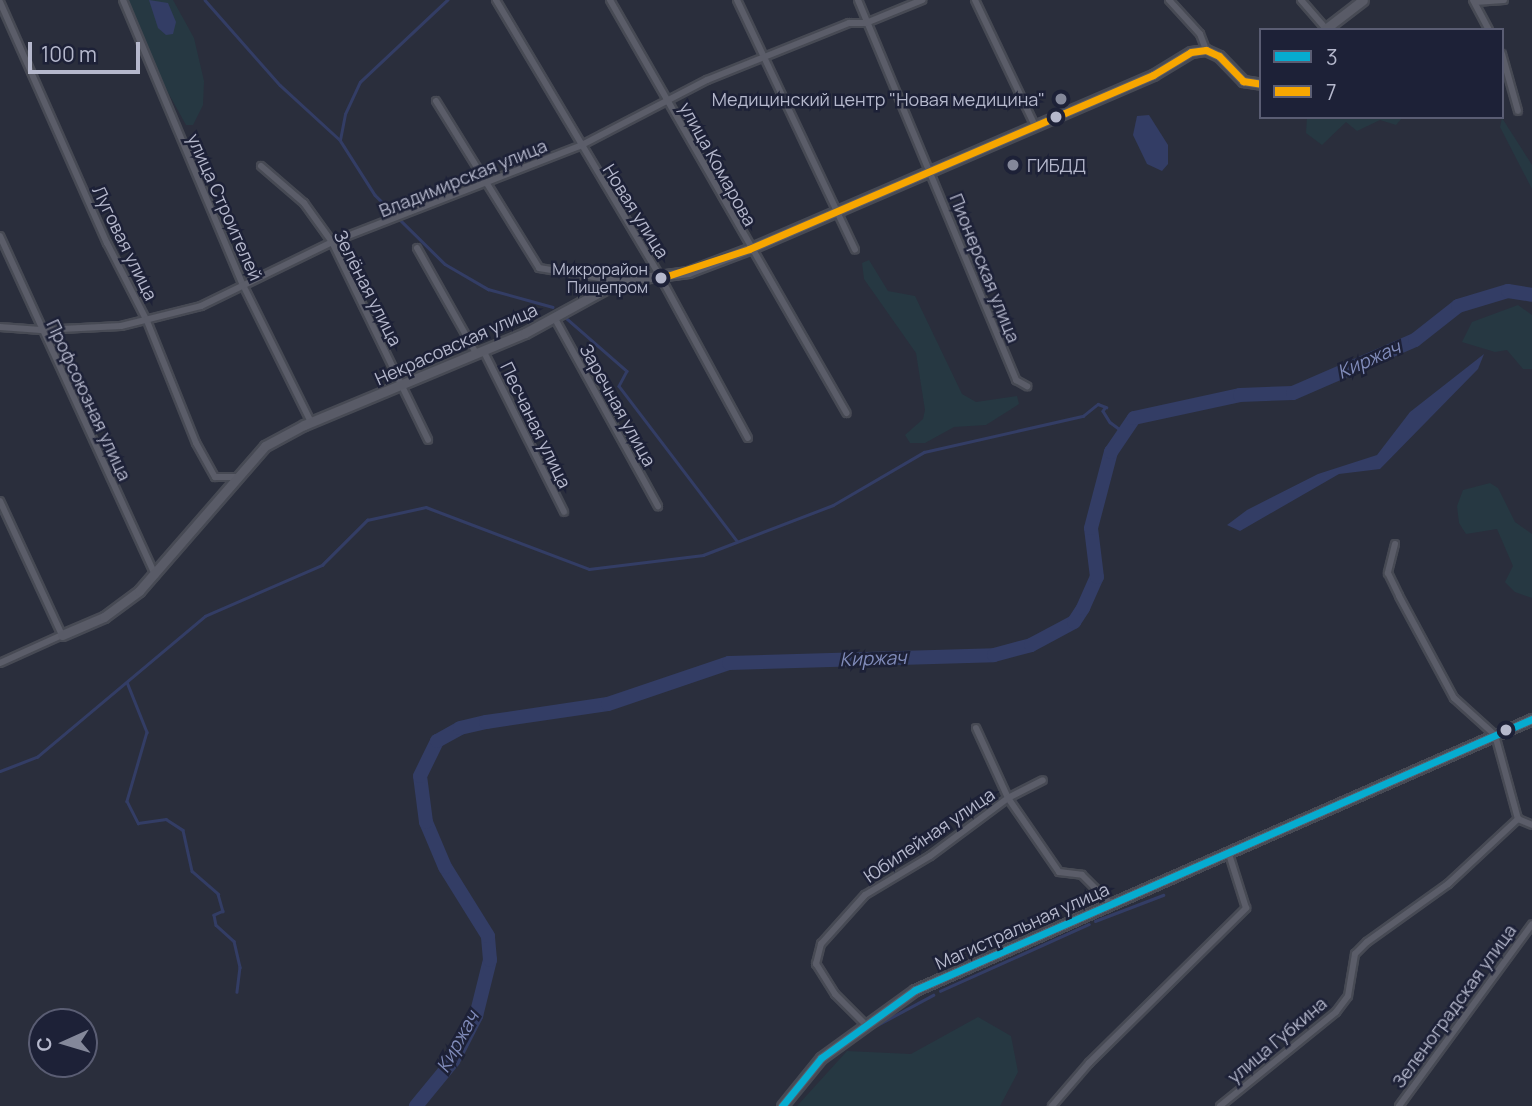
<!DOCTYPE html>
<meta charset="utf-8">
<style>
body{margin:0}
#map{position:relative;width:1532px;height:1106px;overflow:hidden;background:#2a2e3c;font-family:Manrope,sans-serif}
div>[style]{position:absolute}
.green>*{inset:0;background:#263842}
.water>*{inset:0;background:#333d65}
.stream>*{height:2.5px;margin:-1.25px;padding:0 1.25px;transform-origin:1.25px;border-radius:1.25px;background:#333d65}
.river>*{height:14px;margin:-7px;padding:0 7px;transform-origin:7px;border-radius:7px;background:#333d65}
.roads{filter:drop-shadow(2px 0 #474a54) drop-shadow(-2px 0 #474a54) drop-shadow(0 2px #474a54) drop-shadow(0 -2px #474a54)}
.street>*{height:6px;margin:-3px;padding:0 3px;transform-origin:3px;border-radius:3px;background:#5b5d69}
.secondary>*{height:9px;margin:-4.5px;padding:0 4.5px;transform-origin:4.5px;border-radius:4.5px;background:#595b67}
.bus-1>*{height:7px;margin:-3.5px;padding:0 3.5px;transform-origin:3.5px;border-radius:3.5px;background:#06acd0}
.bus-2>*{height:7px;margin:-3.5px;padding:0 3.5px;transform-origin:3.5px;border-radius:3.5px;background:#f7a600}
.dots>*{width:19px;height:19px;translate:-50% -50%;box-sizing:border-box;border:4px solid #1d2137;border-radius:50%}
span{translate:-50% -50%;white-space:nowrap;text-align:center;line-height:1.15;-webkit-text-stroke:5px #1d2137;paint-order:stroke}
.bus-label{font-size:16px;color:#b5b8cc}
.right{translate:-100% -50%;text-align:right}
.poi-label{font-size:18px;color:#b5b8cc}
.left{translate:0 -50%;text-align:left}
.street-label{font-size:18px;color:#b5b8cc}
.water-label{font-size:19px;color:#818cba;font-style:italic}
.legend{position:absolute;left:1259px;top:28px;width:245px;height:91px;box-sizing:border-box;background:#1d2137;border:2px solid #5a5d73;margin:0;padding:9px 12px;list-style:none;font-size:21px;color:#b5b8cc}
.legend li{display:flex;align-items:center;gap:14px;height:35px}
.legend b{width:35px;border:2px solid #5a5d73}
.north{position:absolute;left:28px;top:1008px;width:70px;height:70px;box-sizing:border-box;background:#1d2137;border:2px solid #5a5d73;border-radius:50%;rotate:266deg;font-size:19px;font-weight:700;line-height:28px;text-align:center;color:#b5b8cc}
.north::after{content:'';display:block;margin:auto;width:24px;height:32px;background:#84889a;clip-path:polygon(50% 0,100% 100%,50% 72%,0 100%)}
.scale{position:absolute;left:28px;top:42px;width:112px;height:32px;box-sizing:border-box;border:4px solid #b5b8cc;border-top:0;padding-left:9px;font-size:21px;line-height:24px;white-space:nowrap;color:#b5b8cc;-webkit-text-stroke:5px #1d2137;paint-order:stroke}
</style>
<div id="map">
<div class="green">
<div style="clip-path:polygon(125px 0,173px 0,194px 38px,204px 81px,203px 105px,193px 125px,186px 125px,149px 58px,140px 26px)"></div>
<div style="clip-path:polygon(1307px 117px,1403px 117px,1396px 125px,1380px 120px,1357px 131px,1346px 122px,1322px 145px,1306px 133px)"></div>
<div style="clip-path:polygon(1502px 118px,1532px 165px,1532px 189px,1500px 127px)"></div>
<div style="clip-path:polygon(869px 260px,888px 291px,915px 296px,962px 394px,976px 402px,1017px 396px,1019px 404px,986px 425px,954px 427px,925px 443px,910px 443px,905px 435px,923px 419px,925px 410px,916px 353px,864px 279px,862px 263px)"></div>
<div style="clip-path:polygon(1518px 305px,1532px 315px,1532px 369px,1523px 369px,1507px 350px,1495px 352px,1462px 342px,1472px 322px)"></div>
<div style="clip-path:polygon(1490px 483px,1498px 488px,1515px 522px,1532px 534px,1532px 598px,1515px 592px,1505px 582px,1513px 566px,1497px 529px,1466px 534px,1459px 523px,1457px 506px,1463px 490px)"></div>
<div style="clip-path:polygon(978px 1017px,1011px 1036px,1018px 1072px,1000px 1106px,797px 1106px,847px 1051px,911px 1054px)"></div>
</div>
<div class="water">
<div style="clip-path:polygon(149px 0,168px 3px,176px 22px,173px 34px,166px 35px,158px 28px)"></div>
<div style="clip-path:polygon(1149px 115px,1168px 145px,1168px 164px,1162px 171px,1147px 164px,1133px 135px,1137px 116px)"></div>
<div style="clip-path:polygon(1484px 354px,1478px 369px,1380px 469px,1339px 474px,1240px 531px,1227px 525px,1247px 510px,1318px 474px,1377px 455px,1410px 412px)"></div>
</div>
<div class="stream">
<div style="left:205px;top:0;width:113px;rotate:48.6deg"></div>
<div style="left:280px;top:85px;width:81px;rotate:42.5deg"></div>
<div style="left:340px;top:140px;width:65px;rotate:57.5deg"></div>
<div style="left:375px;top:195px;width:98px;rotate:44.6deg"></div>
<div style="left:445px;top:264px;width:50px;rotate:30.2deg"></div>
<div style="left:488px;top:289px;width:67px;rotate:15.5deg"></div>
<div style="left:340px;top:140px;width:26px;rotate:-79deg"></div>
<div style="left:345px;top:114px;width:35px;rotate:-65deg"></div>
<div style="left:360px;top:82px;width:120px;rotate:-43.3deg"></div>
<div style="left:565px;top:317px;width:82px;rotate:41.1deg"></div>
<div style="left:627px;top:371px;width:17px;rotate:118deg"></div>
<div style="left:619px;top:386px;width:195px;rotate:52.7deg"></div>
<div style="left:127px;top:682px;width:54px;rotate:68.2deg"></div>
<div style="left:147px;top:732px;width:72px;rotate:106.2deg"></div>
<div style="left:127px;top:801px;width:25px;rotate:63deg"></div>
<div style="left:138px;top:823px;width:28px;rotate:-8deg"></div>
<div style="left:166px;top:819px;width:20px;rotate:33deg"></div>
<div style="left:183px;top:830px;width:42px;rotate:77.6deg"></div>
<div style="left:192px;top:871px;width:35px;rotate:41deg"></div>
<div style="left:218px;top:894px;width:18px;rotate:74deg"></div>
<div style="left:223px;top:911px;width:10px;rotate:156deg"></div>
<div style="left:214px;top:915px;width:10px;rotate:79deg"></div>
<div style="left:216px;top:925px;width:24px;rotate:42deg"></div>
<div style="left:234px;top:941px;width:27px;rotate:77deg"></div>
<div style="left:240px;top:967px;width:25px;rotate:97deg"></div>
<div style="left:0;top:771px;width:40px;rotate:-21deg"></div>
<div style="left:37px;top:757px;width:219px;rotate:-40deg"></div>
<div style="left:205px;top:616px;width:128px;rotate:-23.6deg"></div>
<div style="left:322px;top:565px;width:64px;rotate:-45deg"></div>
<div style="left:367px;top:520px;width:60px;rotate:-12.4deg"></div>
<div style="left:426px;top:507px;width:174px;rotate:20.8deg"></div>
<div style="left:589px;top:569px;width:115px;rotate:-7deg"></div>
<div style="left:703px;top:555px;width:139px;rotate:-21deg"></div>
<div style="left:833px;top:505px;width:105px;rotate:-30.2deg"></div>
<div style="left:924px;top:452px;width:163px;rotate:-12.8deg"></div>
<div style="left:1083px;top:416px;width:19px;rotate:-39deg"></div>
<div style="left:1098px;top:404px;width:9px;rotate:21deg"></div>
<div style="left:1106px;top:407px;width:5px;rotate:127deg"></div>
<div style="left:1103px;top:411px;width:13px;rotate:58deg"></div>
<div style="left:1110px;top:422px;width:15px;rotate:37deg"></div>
<div style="left:1095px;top:921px;width:73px;rotate:-20.9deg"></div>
<div style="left:940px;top:991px;width:163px;rotate:-24.2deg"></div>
<div style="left:868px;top:1030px;width:74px;rotate:-28.3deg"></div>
</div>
<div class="river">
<div style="left:416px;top:1106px;width:58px;rotate:-50.6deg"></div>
<div style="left:453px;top:1061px;width:51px;rotate:-62.9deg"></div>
<div style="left:476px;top:1016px;width:58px;rotate:-76deg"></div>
<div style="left:490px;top:960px;width:24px;rotate:-95deg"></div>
<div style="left:488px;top:936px;width:81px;rotate:-121.9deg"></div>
<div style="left:445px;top:867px;width:49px;rotate:-112.9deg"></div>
<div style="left:426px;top:822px;width:46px;rotate:-97.4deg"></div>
<div style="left:420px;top:776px;width:39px;rotate:-64deg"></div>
<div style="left:437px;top:741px;width:26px;rotate:-29deg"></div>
<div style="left:460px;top:728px;width:27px;rotate:-13deg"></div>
<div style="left:486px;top:722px;width:123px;rotate:-8.4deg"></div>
<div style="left:608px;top:704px;width:128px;rotate:-18.7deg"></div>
<div style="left:729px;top:663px;width:265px;rotate:-1.7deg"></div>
<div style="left:994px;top:655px;width:38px;rotate:-15deg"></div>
<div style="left:1031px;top:645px;width:49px;rotate:-28.1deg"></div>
<div style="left:1074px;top:622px;width:17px;rotate:-57deg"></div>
<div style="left:1083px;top:608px;width:34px;rotate:-66deg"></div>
<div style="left:1097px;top:577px;width:49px;rotate:-97deg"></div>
<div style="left:1091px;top:528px;width:79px;rotate:-75.3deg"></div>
<div style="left:1111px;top:452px;width:41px;rotate:-55.9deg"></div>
<div style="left:1134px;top:418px;width:108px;rotate:-12.2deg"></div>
<div style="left:1240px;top:395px;width:53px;rotate:-2.2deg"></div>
<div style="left:1293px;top:393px;width:133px;rotate:-23.5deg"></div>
<div style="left:1415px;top:340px;width:55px;rotate:-38.3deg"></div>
<div style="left:1458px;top:306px;width:52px;rotate:-16.7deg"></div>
<div style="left:1508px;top:291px;width:24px;rotate:9deg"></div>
</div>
<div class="roads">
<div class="street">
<div style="left:123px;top:0;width:309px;rotate:67.2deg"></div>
<div style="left:243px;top:285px;width:153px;rotate:63.6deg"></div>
<div style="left:496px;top:0;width:323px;rotate:59.3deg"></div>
<div style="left:661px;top:278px;width:182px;rotate:61.5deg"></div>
<div style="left:610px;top:0;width:476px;rotate:60.2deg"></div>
<div style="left:737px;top:0;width:276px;rotate:64.7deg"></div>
<div style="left:858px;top:0;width:412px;rotate:67.4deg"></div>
<div style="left:1016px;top:380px;width:13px;rotate:29deg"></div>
<div style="left:975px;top:0;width:140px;rotate:64.5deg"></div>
<div style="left:1169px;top:0;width:46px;rotate:47.6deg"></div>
<div style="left:1200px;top:34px;width:17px;rotate:69deg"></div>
<div style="left:1301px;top:0;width:37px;rotate:49deg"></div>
<div style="left:1473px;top:0;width:34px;rotate:62deg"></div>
<div style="left:0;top:2px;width:264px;rotate:66.1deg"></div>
<div style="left:107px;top:243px;width:88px;rotate:62.9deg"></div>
<div style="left:147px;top:321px;width:131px;rotate:68.1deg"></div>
<div style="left:196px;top:443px;width:39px;rotate:61deg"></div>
<div style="left:215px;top:477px;width:22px"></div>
<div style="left:1475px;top:2px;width:29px;rotate:-4deg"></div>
<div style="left:1502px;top:54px;width:59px;rotate:74.3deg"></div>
<div style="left:436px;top:101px;width:196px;rotate:58.3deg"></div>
<div style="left:539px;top:268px;width:80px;rotate:9.3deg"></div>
<div style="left:261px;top:166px;width:57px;rotate:40.7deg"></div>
<div style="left:304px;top:203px;width:48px;rotate:54.3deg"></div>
<div style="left:332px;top:242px;width:220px;rotate:64.1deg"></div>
<div style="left:0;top:236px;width:373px;rotate:65.4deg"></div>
<div style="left:417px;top:248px;width:120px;rotate:60.7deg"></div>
<div style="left:554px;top:317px;width:216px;rotate:61.2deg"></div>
<div style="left:0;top:327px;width:41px;rotate:4.2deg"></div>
<div style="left:41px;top:330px;width:80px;rotate:-2.9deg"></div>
<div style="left:121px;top:326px;width:82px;rotate:-14deg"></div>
<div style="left:201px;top:306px;width:146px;rotate:-26deg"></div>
<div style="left:332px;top:242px;width:266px;rotate:-21.2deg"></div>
<div style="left:580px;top:146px;width:143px;rotate:-27.5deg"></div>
<div style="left:707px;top:80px;width:153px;rotate:-21.9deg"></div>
<div style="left:849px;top:23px;width:17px"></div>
<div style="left:866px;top:23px;width:61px;rotate:-22.3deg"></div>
<div style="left:483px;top:350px;width:181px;rotate:63.4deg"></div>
<div style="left:0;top:501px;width:148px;rotate:65.2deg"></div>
<div style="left:62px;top:635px;width:68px;rotate:155.7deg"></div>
<div style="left:1395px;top:544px;width:30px;rotate:104deg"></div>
<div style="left:1388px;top:573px;width:25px;rotate:64deg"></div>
<div style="left:1399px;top:596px;width:116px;rotate:61.7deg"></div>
<div style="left:1454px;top:698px;width:55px;rotate:42.1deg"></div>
<div style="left:1495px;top:735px;width:87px;rotate:74.7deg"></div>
<div style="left:1518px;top:819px;width:15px;rotate:23deg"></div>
<div style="left:976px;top:728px;width:77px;rotate:65.4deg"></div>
<div style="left:1008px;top:798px;width:90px;rotate:55.4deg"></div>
<div style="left:1059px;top:872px;width:23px;rotate:7deg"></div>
<div style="left:1082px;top:875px;width:41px;rotate:45deg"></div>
<div style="left:865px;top:1024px;width:42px;rotate:-135deg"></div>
<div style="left:835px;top:994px;width:36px;rotate:-122deg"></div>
<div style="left:816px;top:964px;width:21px;rotate:-76deg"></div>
<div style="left:821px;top:944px;width:66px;rotate:-48.1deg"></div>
<div style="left:865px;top:895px;width:76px;rotate:-31deg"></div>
<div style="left:930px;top:856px;width:97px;rotate:-36.6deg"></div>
<div style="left:1008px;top:798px;width:39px;rotate:-27deg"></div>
<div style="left:1052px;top:1106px;width:57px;rotate:-49.3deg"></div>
<div style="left:1089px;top:1063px;width:221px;rotate:-44.6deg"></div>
<div style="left:1246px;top:908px;width:57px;rotate:-107.5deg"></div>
<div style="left:1220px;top:1106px;width:149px;rotate:-39deg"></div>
<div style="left:1336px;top:1012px;width:20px;rotate:-53deg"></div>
<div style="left:1348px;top:996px;width:43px;rotate:-80.5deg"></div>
<div style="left:1355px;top:954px;width:17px;rotate:-45deg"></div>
<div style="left:1367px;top:942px;width:100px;rotate:-35.6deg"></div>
<div style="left:1448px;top:884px;width:96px;rotate:-42.9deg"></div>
<div style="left:1399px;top:1106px;width:225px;rotate:-53.8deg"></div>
</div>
<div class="secondary">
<div style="left:1324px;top:30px;width:49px;rotate:-37.6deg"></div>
<div style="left:62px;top:635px;width:46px;rotate:-23.2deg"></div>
<div style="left:104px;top:617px;width:44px;rotate:-36.6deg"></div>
<div style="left:139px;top:591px;width:192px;rotate:-49deg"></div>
<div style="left:265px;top:446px;width:44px;rotate:-28.3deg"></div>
<div style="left:304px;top:425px;width:239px;rotate:-22.6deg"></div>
<div style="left:525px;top:333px;width:108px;rotate:-28.7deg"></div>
<div style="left:620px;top:281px;width:69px;rotate:-7.5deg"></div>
<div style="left:688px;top:272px;width:65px;rotate:-20.7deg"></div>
<div style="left:749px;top:249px;width:440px;rotate:-23.3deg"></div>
<div style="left:1153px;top:75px;width:44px;rotate:-31.2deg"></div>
<div style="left:1191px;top:52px;width:15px;rotate:-8deg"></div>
<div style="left:1206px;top:50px;width:14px;rotate:25deg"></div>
<div style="left:1219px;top:56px;width:35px;rotate:46deg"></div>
<div style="left:1243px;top:81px;width:18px;rotate:9deg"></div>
<div style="left:782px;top:1106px;width:62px;rotate:-50.9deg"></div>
<div style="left:821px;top:1058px;width:116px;rotate:-35.9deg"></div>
<div style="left:915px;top:990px;width:674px;rotate:-23.71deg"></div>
</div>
</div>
<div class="bus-1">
<div style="left:782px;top:1106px;width:62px;rotate:-50.9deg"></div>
<div style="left:821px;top:1058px;width:116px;rotate:-35.9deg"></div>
<div style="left:915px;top:990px;width:674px;rotate:-23.71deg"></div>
</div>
<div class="bus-2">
<div style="left:661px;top:278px;width:93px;rotate:-18.2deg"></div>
<div style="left:749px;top:249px;width:440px;rotate:-23.3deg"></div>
<div style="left:1153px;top:75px;width:44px;rotate:-31.2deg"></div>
<div style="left:1191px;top:52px;width:15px;rotate:-8deg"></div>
<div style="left:1206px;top:50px;width:14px;rotate:25deg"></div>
<div style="left:1219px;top:56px;width:35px;rotate:46deg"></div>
<div style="left:1243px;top:81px;width:18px;rotate:9deg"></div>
</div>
<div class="dots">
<div style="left:1061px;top:99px;background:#84889a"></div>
<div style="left:1056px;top:117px;background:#b5b8cc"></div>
<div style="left:1013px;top:165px;background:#84889a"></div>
<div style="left:661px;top:278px;background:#b5b8cc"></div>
<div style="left:1506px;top:730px;background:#b5b8cc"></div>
</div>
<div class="bus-label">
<span class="right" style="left:648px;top:278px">Микрорайон<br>Пищепром</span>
</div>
<div class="poi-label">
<span class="right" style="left:1045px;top:99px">Медицинский центр "Новая медицина"</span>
<span class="left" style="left:1027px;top:165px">ГИБДД</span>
</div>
<div class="street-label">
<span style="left:718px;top:164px;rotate:61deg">улица Комарова</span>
<span style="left:463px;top:178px;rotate:-22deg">Владимирская улица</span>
<span style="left:225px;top:207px;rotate:66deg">улица Строителей</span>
<span style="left:636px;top:211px;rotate:58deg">Новая улица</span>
<span style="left:125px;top:243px;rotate:64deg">Луговая улица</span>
<span style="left:985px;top:268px;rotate:68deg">Пионерская улица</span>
<span style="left:368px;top:288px;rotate:63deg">Зелёная улица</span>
<span style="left:456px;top:344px;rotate:-24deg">Некрасовская улица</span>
<span style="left:89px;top:400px;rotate:65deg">Профсоюзная улица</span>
<span style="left:618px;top:405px;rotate:61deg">Заречная улица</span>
<span style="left:536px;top:425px;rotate:64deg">Песчаная улица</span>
<span style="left:929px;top:835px;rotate:-34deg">Юбилейная улица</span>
<span style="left:1022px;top:926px;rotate:-24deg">Магистральная улица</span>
<span style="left:1454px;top:1006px;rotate:-54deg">Зеленоградская улица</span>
<span style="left:1277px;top:1040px;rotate:-40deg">улица Губкина</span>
</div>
<div class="water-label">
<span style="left:1369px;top:360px;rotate:-24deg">Киржач</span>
<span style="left:873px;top:659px;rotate:-2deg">Киржач</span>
<span style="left:458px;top:1042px;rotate:-61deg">Киржач</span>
</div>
<ul class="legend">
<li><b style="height:9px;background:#06acd0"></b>3</li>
<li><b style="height:9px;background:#f7a600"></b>7</li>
</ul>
<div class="north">С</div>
<div class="scale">100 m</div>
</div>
